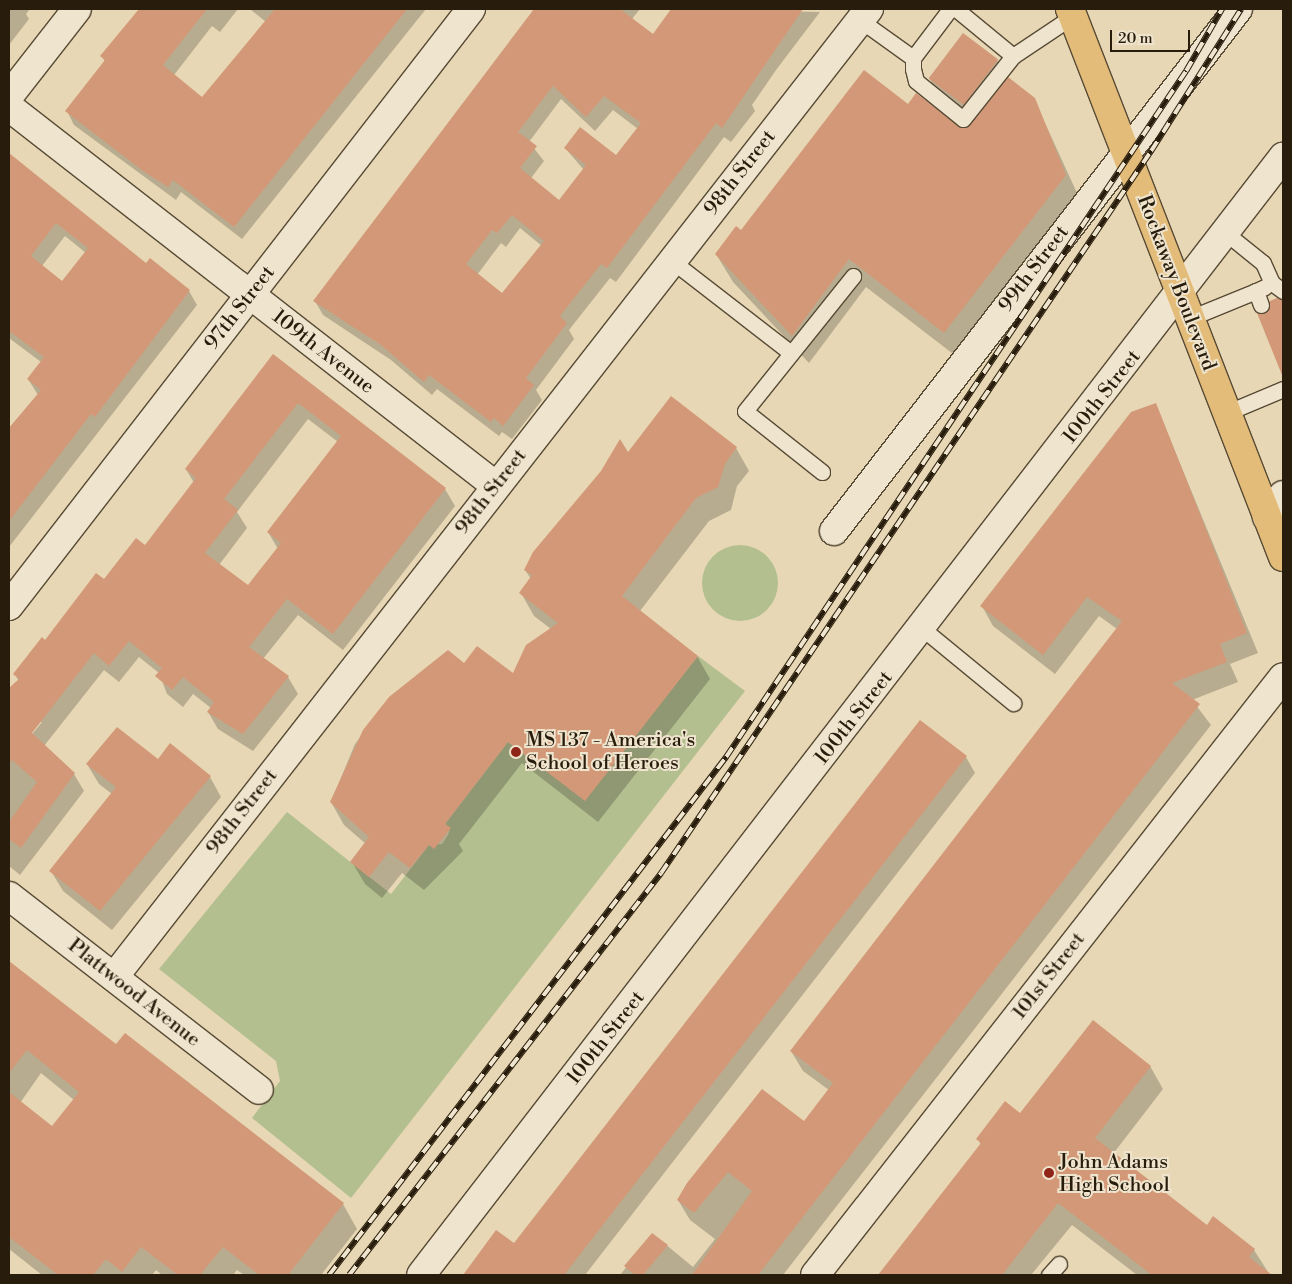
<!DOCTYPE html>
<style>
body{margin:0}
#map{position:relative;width:1292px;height:1284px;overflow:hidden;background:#e7d7b4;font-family:"Libre Bodoni",serif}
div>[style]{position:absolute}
.green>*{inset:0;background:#b3bf8f}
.round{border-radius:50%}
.shadow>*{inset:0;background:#0003}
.building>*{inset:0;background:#d39877;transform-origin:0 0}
.roads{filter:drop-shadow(1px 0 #584b36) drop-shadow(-1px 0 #584b36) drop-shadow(0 1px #584b36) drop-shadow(0 -1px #584b36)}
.lane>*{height:15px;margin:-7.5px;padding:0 7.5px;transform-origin:7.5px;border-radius:7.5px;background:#efe5ce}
.street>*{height:28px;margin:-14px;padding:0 14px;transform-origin:14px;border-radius:14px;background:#efe5ce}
.primary>*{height:28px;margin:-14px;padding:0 14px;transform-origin:14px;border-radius:14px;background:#e4bc7a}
.rail>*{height:5.5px;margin-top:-2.75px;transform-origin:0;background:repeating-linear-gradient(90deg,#efe5ce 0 11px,#281c0c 0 22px);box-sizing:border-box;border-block:1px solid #281c0c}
.dots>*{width:14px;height:14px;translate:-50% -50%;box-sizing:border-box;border:2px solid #efe5ce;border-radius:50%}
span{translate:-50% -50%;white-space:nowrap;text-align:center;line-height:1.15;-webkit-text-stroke:4px #efe5ce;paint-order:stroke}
.street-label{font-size:20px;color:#281c0c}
.poi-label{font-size:20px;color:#281c0c}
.left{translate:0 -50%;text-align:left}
.frame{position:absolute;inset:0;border:10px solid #281c0c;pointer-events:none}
.scale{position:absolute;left:1110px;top:30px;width:80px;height:22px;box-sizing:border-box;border:2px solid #281c0c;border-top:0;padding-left:6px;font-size:15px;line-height:18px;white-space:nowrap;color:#281c0c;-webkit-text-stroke:4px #efe5ce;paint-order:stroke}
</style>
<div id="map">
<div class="green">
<div class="round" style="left:702px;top:545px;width:76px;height:76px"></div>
<div style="clip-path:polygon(698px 656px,745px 691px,351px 1198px,252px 1118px,280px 1081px,276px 1061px,159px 969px,287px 812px,391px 894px,429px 845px,442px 844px,448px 835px,450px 828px,445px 824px,508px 742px,585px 800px)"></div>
</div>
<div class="shadow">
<div style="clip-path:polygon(9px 9px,30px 9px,26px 14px,29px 19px,9px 45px)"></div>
<div style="clip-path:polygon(140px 9px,238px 9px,220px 32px,212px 26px,174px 75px,202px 99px,266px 22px,250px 9px,314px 9px,335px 24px,347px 9px,426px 9px,242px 239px,181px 192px,176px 200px,74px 125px,67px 111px,105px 62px,102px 56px)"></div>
<div style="clip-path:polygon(evenodd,535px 9px,640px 9px,632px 19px,654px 35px,673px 9px,820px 12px,776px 70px,752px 105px,755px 111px,731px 142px,724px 137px,616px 282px,610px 278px,569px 330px,574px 339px,536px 390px,542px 400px,512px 439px,502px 432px,499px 436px,437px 389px,432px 395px,391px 360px,323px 315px,315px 301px,535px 9px,561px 99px,595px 131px,613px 110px,638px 129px,616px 157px,565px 148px,584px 170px,560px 202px,531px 178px,544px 161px,529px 142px,561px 99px,535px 9px,520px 228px,542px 246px,502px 295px,477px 275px,501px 243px,506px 247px,520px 228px)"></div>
<div style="clip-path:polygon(963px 34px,997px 60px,1006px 75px,971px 120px,938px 93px,929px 78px)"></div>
<div style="clip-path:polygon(1034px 99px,1082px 204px,961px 360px,866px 287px,809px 363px,733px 282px,716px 254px,741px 232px)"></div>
<div style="clip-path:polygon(evenodd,16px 160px,147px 265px,189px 291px,197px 305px,9px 547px,9px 428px,38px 395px,28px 379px,41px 362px,9px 338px,9px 170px,16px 160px,65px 236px,86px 253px,63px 282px,42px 266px,65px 236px)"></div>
<div style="clip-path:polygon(1283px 298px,1283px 374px,1259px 314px,1269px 313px,1277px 299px)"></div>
<div style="clip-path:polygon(evenodd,274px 355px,445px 489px,455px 506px,343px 650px,298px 615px,263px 659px,288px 677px,298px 694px,253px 751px,218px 729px,208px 712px,211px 708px,193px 694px,183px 707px,167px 694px,159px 673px,139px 657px,119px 682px,104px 670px,44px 746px,74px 774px,84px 791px,20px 875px,9px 866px,9px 712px,40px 703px,24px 691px,15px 674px,104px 581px,145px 547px,194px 483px,186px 469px,274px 355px,308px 419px,338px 442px,268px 532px,278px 549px,248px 587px,219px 565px,247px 528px,237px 512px,308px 419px,274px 355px,39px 722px,42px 722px,29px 738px,27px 737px,39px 722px)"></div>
<div style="clip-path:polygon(1156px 405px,1258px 653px,1230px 664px,1238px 682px,1192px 700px,1211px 725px,783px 1275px,620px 1275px,653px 1234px,693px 1267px,715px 1239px,690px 1220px,678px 1200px,805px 1122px,829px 1090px,803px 1071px,791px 1051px,1117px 629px,1099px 616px,1055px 674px,993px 626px,982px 606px)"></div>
<div style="clip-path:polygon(736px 448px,749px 471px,737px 486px,731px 510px,709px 521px,640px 611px,697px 656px,710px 679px,598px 822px,522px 763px,459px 844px,463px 851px,424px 890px,402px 873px,382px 898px,365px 884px,352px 862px,366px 844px,344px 825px,331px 802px,355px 744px,390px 698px,464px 664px,513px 675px,551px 629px,534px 616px,521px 593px,531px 579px,525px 570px,628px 454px)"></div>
<div style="clip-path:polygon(966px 757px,975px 773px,585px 1275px,465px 1275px,496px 1232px,514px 1245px)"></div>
<div style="clip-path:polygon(158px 760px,210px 777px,221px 797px,112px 930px,63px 891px,51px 871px,112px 794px,99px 784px,87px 764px)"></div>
<div style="clip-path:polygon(evenodd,9px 962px,116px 1046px,125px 1034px,343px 1204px,357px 1229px,321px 1275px,244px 1275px,237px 1270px,233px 1275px,162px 1275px,156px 1270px,152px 1275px,42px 1275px,9px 1249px,9px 962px,41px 1073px,74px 1100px,52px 1128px,20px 1103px,41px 1073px)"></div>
<div style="clip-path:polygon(1150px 1066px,1163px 1089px,1113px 1154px,1207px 1227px,1254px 1250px,1270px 1275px,1137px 1275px,1072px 1225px,1031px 1275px,890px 1275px,886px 1268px,981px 1145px,978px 1139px,1021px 1115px)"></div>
</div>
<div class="building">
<div style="clip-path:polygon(139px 9px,207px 9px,163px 65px,202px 97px,275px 9px,407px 9px,234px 227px,173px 180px,168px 187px,143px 171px,65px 111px,105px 60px,100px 56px)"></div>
<div style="clip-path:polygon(evenodd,534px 9px,620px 9px,653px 34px,671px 9px,803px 9px,722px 128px,716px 123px,607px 268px,601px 264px,560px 316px,567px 323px,526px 378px,534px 385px,503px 426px,494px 418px,491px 422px,429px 375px,424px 382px,381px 345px,313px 301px,534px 9px,553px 86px,586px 117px,604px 96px,641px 123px,616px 155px,580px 127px,564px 148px,586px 165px,559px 200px,520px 168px,537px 146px,518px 132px,553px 86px,534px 9px,512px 215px,544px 241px,502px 293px,466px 264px,492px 230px,497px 233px,512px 215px)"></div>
<div style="left:963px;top:33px;width:44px;height:57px;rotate:37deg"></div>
<div style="clip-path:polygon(864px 70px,908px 104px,916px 93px,962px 128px,970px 125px,1008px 77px,1035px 98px,1066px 175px,944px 333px,849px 259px,792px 336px,715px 254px,736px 226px,741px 230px)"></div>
<div style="clip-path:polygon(evenodd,9px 153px,146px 263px,150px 258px,190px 290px,95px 417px,91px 414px,9px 521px,9px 428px,41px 390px,27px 379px,44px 357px,9px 331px,9px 153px,56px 223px,88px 248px,62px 281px,31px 256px,56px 223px)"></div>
<div style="clip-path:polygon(1277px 298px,1283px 300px,1282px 375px,1257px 313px,1268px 311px,1270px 301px)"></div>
<div style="clip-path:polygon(evenodd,273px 354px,446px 488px,333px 634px,287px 599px,249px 647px,289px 676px,243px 734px,207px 712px,214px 702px,183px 677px,172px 690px,155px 676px,162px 668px,129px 641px,109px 666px,94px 653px,32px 733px,75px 773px,21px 848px,9px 839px,9px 822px,37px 782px,12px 760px,9px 764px,9px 688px,19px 679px,13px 674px,42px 637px,45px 640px,96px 573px,104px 579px,136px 538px,145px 545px,196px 478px,185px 469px,273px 354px,298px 403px,341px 436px,267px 532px,281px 543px,248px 585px,205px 553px,238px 510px,224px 499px,298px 403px)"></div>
<div style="clip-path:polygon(671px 396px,737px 447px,725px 464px,718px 487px,696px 498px,622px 596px,698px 656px,585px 801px,508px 742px,445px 824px,451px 828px,434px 849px,429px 845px,410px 868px,389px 852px,369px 877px,350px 862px,369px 837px,330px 802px,363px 730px,389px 697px,448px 650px,464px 663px,477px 646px,513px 673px,526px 645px,558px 623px,519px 593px,532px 575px,524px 570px,533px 552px,601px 471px,620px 439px,628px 452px)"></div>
<div style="clip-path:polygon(1156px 403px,1247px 633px,1220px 644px,1227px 662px,1172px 683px,1200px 704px,758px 1275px,692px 1275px,752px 1191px,728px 1172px,694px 1213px,677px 1200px,687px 1183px,762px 1089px,804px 1121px,833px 1083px,790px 1051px,1122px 621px,1087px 597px,1043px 655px,980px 606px,1131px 412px)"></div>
<div style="clip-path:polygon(920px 720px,967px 756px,564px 1275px,463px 1275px,496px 1230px,514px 1243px)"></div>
<div style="clip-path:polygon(117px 727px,158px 759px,170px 743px,211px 776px,100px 911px,49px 871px,116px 787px,86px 764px)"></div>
<div style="clip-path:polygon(9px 961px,116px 1044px,125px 1033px,344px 1203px,288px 1275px,259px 1275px,223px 1247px,200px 1275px,178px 1275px,141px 1247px,122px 1272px,106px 1259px,93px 1275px,58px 1275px,9px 1237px,9px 1092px,52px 1126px,79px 1092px,27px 1050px,9px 1073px)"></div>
<div style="clip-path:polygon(1093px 1020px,1151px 1066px,1095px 1138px,1207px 1225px,1213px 1216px,1255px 1249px,1249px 1257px,1272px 1275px,1152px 1275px,1058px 1203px,1002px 1275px,878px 1275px,981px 1143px,976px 1139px,1005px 1101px,1020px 1113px)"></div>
<div style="clip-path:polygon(652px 1233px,668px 1245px,643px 1275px,635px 1275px,624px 1266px)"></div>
</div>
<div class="roads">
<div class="lane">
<div style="left:950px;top:9px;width:61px;rotate:127.1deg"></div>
<div style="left:913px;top:58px;width:11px;rotate:90deg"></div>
<div style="left:913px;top:69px;width:12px;rotate:76deg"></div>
<div style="left:916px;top:81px;width:60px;rotate:39deg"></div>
<div style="left:963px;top:119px;width:80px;rotate:-51.6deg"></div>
<div style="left:1013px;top:56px;width:72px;rotate:-33.7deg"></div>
<div style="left:956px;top:9px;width:74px;rotate:39.5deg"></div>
<div style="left:860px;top:20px;width:65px;rotate:35.6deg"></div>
<div style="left:1227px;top:234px;width:46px;rotate:38.9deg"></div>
<div style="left:1263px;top:263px;width:22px;rotate:66deg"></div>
<div style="left:1272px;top:283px;width:14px;rotate:36deg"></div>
<div style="left:672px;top:261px;width:150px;rotate:37.7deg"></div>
<div style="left:1261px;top:305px;width:15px;rotate:-110deg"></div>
<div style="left:1256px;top:291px;width:10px;rotate:-24deg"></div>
<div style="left:1190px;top:318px;width:71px;rotate:-22.2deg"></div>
<div style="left:1226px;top:413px;width:62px;rotate:-22.8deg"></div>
<div style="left:822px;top:472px;width:98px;rotate:-141.6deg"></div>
<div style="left:745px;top:411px;width:173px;rotate:-51.3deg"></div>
<div style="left:923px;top:629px;width:117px;rotate:39.4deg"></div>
<div style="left:1049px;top:1275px;width:15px;rotate:-48deg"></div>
</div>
<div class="street">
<div style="left:9px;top:96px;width:110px;rotate:-52deg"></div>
<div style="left:9px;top:107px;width:617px;rotate:37.89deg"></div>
<div style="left:1267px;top:517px;width:27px;rotate:-54deg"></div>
<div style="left:834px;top:531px;width:660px;rotate:-52.26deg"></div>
<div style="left:9px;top:606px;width:755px;rotate:-52.26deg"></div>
<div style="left:9px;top:896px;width:316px;rotate:37.8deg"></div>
<div style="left:114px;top:977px;width:1228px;rotate:-52.05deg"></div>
<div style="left:421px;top:1275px;width:1412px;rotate:-52.37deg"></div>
<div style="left:815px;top:1275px;width:759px;rotate:-51.95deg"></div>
</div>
<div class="primary">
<div style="left:1070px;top:9px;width:588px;rotate:68.76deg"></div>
</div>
</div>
<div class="rail">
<div style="left:329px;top:1275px;width:653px;rotate:-52.53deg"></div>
<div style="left:726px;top:757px;width:826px;rotate:-56.16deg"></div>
<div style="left:1186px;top:71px;width:72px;rotate:-59.9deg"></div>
<div style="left:349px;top:1275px;width:509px;rotate:-52.18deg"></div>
<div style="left:661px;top:873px;width:873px;rotate:-55.84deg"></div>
<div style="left:1151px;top:151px;width:168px;rotate:-57.6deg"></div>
</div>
<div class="dots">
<div style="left:516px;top:752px;background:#8f2418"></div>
<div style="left:1049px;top:1173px;background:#8f2418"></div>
</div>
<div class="street-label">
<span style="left:740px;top:173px;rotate:-52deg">98th Street</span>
<span style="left:1034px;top:269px;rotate:-53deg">99th Street</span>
<span style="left:1176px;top:283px;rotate:69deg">Rockaway Boulevard</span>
<span style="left:240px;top:308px;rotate:-52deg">97th Street</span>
<span style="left:323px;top:352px;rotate:38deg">109th Avenue</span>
<span style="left:1102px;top:397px;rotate:-52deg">100th Street</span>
<span style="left:491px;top:492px;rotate:-52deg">98th Street</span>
<span style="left:854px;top:718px;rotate:-52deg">100th Street</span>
<span style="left:242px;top:812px;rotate:-52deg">98th Street</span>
<span style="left:1049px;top:976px;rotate:-52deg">101st Street</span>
<span style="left:134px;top:993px;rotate:38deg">Plattwood Avenue</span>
<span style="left:606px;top:1038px;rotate:-52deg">100th Street</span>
</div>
<div class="poi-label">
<span class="left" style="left:526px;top:752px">MS 137 - America's<br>School of Heroes</span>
<span class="left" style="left:1059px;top:1174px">John Adams<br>High School</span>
</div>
<div class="frame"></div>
<div class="scale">20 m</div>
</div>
